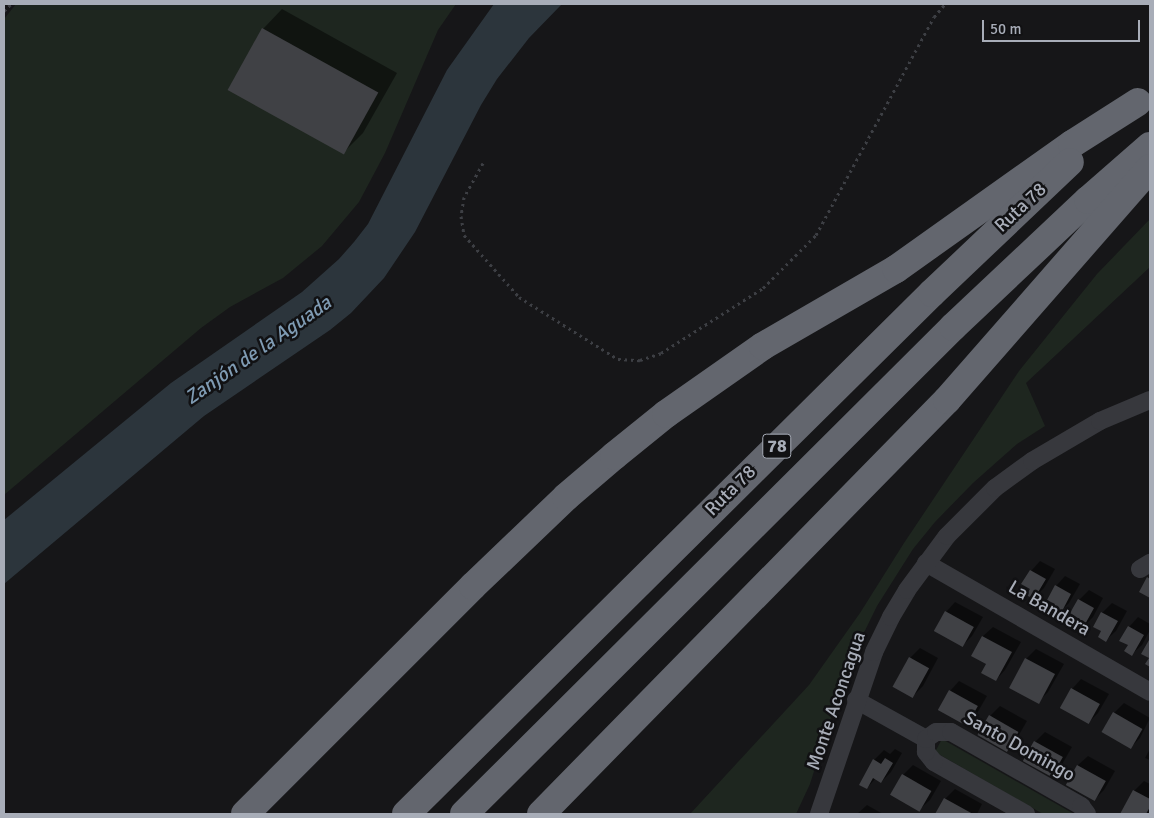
<!DOCTYPE html>
<meta charset="utf-8">
<style>
body{margin:0}
#map{position:relative;width:1154px;height:818px;overflow:hidden;background:#161618;font-family:Signika,sans-serif}
div>[style]{position:absolute}
.green>*{inset:0;background:#1e261f}
.water>*{inset:0;background:#2c353c}
.shadow>*{inset:0;background:#0007}
.building>*{inset:0;background:#404145;transform-origin:0 0}
.path>*{height:3px;margin-top:-1.5px;transform-origin:0;background:repeating-linear-gradient(90deg,#3d3f44 0 2.5px,transparent 0 6.5px)}
.street>*{height:18px;margin:-9px;padding:0 9px;transform-origin:9px;border-radius:9px;background:#37383d}
.highway>*{height:28px;margin:-14px;padding:0 14px;transform-origin:14px;border-radius:14px;background:#63666e}
span{translate:-50% -50%;white-space:nowrap;text-align:center;line-height:1.15;-webkit-text-stroke:5px #111113;paint-order:stroke}
.shield-label span{padding:1px 4px;background:#111113;border:1px solid;border-radius:4px;-webkit-text-stroke-width:0}
.shield-label{font-size:18px;color:#a8adb8;font-weight:700}
.street-label{font-size:19px;color:#a8adb8}
.water-label{font-size:20px;color:#7f9bb3;font-style:italic}
.frame{position:absolute;inset:0;border:5px solid #a8adb8;pointer-events:none}
.scale{position:absolute;left:982px;top:20px;width:158px;height:22px;box-sizing:border-box;border:2px solid #a8adb8;border-top:0;padding-left:6px;font-size:15px;line-height:18px;white-space:nowrap;color:#a8adb8;-webkit-text-stroke:4px #111113;paint-order:stroke}
</style>
<div id="map">
<div class="green">
<div style="clip-path:polygon(16px 4px,456px 4px,438px 30px,385px 153px,359px 202px,322px 246px,283px 278px,230px 307px,201px 328px,4px 495px,4px 19px)"></div>
<div style="clip-path:polygon(1150px 219px,1150px 267px,1026px 383px,1045px 426px,1017px 444px,973px 483px,935px 522px,913px 549px,877px 606px,854px 653px,838px 695px,810px 784px,796px 814px,690px 814px,809px 685px,860px 613px,904px 543px,1019px 371px,1097px 274px)"></div>
<div style="clip-path:polygon(942px 739px,1074px 814px,1043px 814px,935px 752px)"></div>
</div>
<div class="water">
<div style="clip-path:polygon(494px 4px,562px 4px,529px 38px,497px 79px,481px 105px,415px 232px,384px 278px,351px 313px,330px 330px,204px 416px,4px 584px,4px 520px,171px 383px,302px 292px,339px 259px,354px 242px,368px 224px,447px 70px)"></div>
</div>
<div class="shadow">
<div style="clip-path:polygon(282px 9px,397px 73px,363px 133px,344px 152px,263px 29px)"></div>
<div style="clip-path:polygon(1040px 561px,1055px 569px,1044px 588px,1034px 598px,1031px 571px)"></div>
<div style="clip-path:polygon(1065px 576px,1080px 584px,1069px 603px,1059px 613px,1056px 586px)"></div>
<div style="clip-path:polygon(1089px 590px,1103px 598px,1093px 617px,1083px 627px,1080px 617px,1072px 613px,1079px 600px)"></div>
<div style="clip-path:polygon(955px 602px,983px 617px,972px 636px,962px 646px,946px 612px)"></div>
<div style="clip-path:polygon(1112px 603px,1127px 611px,1116px 631px,1106px 640px,1103px 631px,1102px 613px)"></div>
<div style="clip-path:polygon(1138px 617px,1150px 624px,1150px 630px,1142px 645px,1132px 654px,1129px 627px)"></div>
<div style="clip-path:polygon(993px 627px,1021px 642px,1005px 670px,996px 680px,987px 664px,973px 655px,983px 636px)"></div>
<div style="clip-path:polygon(920px 648px,938px 658px,923px 686px,913px 696px,910px 658px)"></div>
<div style="clip-path:polygon(1036px 649px,1064px 664px,1048px 692px,1038px 702px,1026px 659px)"></div>
<div style="clip-path:polygon(1081px 679px,1109px 694px,1098px 713px,1088px 723px,1072px 689px)"></div>
<div style="clip-path:polygon(959px 681px,987px 696px,976px 715px,966px 725px,950px 691px)"></div>
<div style="clip-path:polygon(1124px 703px,1150px 718px,1140px 738px,1131px 747px,1114px 713px)"></div>
<div style="clip-path:polygon(1000px 706px,1027px 721px,1016px 740px,1007px 750px,990px 716px)"></div>
<div style="clip-path:polygon(1045px 732px,1072px 747px,1061px 766px,1052px 776px,1035px 742px)"></div>
<div style="clip-path:polygon(895px 749px,902px 753px,891px 772px,881px 782px,876px 778px,867px 788px,874px 760px,884px 750px,890px 754px)"></div>
<div style="clip-path:polygon(1150px 749px,1150px 760px,1145px 758px)"></div>
<div style="clip-path:polygon(1088px 756px,1115px 771px,1104px 790px,1094px 800px,1067px 784px,1078px 765px)"></div>
<div style="clip-path:polygon(913px 765px,941px 781px,930px 800px,920px 809px,903px 775px)"></div>
<div style="clip-path:polygon(1144px 781px,1150px 784px,1149px 814px,1121px 814px,1134px 791px)"></div>
<div style="clip-path:polygon(955px 789px,982px 804px,977px 814px,936px 814px,945px 799px)"></div>
<div style="clip-path:polygon(867px 805px,883px 814px,857px 814px)"></div>
</div>
<div class="building">
<div style="left:262px;top:28px;width:133px;height:71px;rotate:29deg"></div>
<div style="clip-path:polygon(1030px 570px,1046px 579px,1034px 599px,1026px 595px,1030px 589px,1021px 584px)"></div>
<div style="clip-path:polygon(1147px 577px,1150px 579px,1150px 598px,1139px 592px)"></div>
<div style="clip-path:polygon(1055px 585px,1071px 594px,1060px 615px,1051px 610px,1055px 604px,1047px 600px)"></div>
<div style="clip-path:polygon(1078px 599px,1094px 608px,1083px 628px,1075px 624px,1078px 618px,1070px 613px)"></div>
<div style="left:945px;top:611px;width:33px;height:23px;rotate:29deg"></div>
<div style="clip-path:polygon(1101px 612px,1118px 621px,1106px 642px,1098px 637px,1101px 631px,1093px 627px)"></div>
<div style="clip-path:polygon(1128px 626px,1144px 635px,1132px 656px,1124px 651px,1128px 645px,1119px 641px)"></div>
<div style="clip-path:polygon(982px 636px,1012px 652px,996px 681px,981px 673px,986px 664px,971px 656px)"></div>
<div style="clip-path:polygon(1149px 640px,1150px 640px,1150px 667px,1145px 664px,1149px 658px,1141px 654px)"></div>
<div style="left:909px;top:657px;width:23px;height:34px;rotate:29deg"></div>
<div style="left:1025px;top:658px;width:34px;height:34px;rotate:28deg"></div>
<div style="left:1071px;top:688px;width:33px;height:23px;rotate:29deg"></div>
<div style="left:949px;top:690px;width:33px;height:23px;rotate:29deg"></div>
<div style="left:1113px;top:712px;width:34px;height:23px;rotate:30deg"></div>
<div style="left:989px;top:715px;width:34px;height:23px;rotate:30deg"></div>
<div style="left:1034px;top:741px;width:33px;height:23px;rotate:29deg"></div>
<div style="clip-path:polygon(885px 758px,893px 763px,881px 783px,873px 778px,867px 789px,859px 785px,873px 759px,881px 764px)"></div>
<div style="left:1077px;top:765px;width:33px;height:23px;rotate:29deg"></div>
<div style="left:902px;top:774px;width:34px;height:24px;rotate:30deg"></div>
<div style="clip-path:polygon(1133px 790px,1150px 799px,1150px 807px,1146px 814px,1120px 814px)"></div>
<div style="clip-path:polygon(944px 798px,973px 814px,935px 814px)"></div>
</div>
<div class="path">
<div style="left:4px;top:11px;width:10px;rotate:-45deg"></div>
<div style="left:483px;top:163px;width:39px;rotate:119deg"></div>
<div style="left:464px;top:197px;width:19px;rotate:99deg"></div>
<div style="left:461px;top:216px;width:19px;rotate:81deg"></div>
<div style="left:464px;top:235px;width:83px;rotate:48.4deg"></div>
<div style="left:519px;top:297px;width:117px;rotate:32.1deg"></div>
<div style="left:618px;top:359px;width:22px;rotate:3deg"></div>
<div style="left:640px;top:360px;width:22px;rotate:-18deg"></div>
<div style="left:661px;top:353px;width:121px;rotate:-32.5deg"></div>
<div style="left:763px;top:288px;width:75px;rotate:-45deg"></div>
<div style="left:816px;top:235px;width:248px;rotate:-61.6deg"></div>
<div style="left:934px;top:17px;width:17px;rotate:-50deg"></div>
</div>
<div class="street">
<div style="left:926px;top:563px;width:258px;rotate:29.9deg"></div>
<div style="left:1140px;top:569px;width:12px;rotate:-31deg"></div>
<div style="left:856px;top:700px;width:80px;rotate:29.1deg"></div>
<div style="left:819px;top:814px;width:171px;rotate:-71.2deg"></div>
<div style="left:874px;top:652px;width:39px;rotate:-64deg"></div>
<div style="left:891px;top:617px;width:31px;rotate:-59deg"></div>
<div style="left:907px;top:590px;width:67px;rotate:-53.5deg"></div>
<div style="left:947px;top:536px;width:68px;rotate:-45deg"></div>
<div style="left:995px;top:488px;width:46px;rotate:-36.1deg"></div>
<div style="left:1032px;top:461px;width:79px;rotate:-30.5deg"></div>
<div style="left:1100px;top:421px;width:54px;rotate:-22.8deg"></div>
<div style="left:1026px;top:814px;width:106px;rotate:-150.5deg"></div>
<div style="left:934px;top:762px;width:13px;rotate:-129deg"></div>
<div style="left:926px;top:752px;width:13px;rotate:-90deg"></div>
<div style="left:926px;top:739px;width:12px;rotate:-35deg"></div>
<div style="left:936px;top:732px;width:15px"></div>
<div style="left:951px;top:732px;width:150px;rotate:29.6deg"></div>
<div style="left:1081px;top:806px;width:10px;rotate:53deg"></div>
</div>
<div class="highway">
<div style="left:245px;top:814px;width:322px;rotate:-45deg"></div>
<div style="left:473px;top:586px;width:129px;rotate:-43.7deg"></div>
<div style="left:566px;top:497px;width:63px;rotate:-40.5deg"></div>
<div style="left:614px;top:456px;width:67px;rotate:-38.9deg"></div>
<div style="left:666px;top:414px;width:118px;rotate:-35deg"></div>
<div style="left:763px;top:346px;width:154px;rotate:-30.1deg"></div>
<div style="left:896px;top:269px;width:216px;rotate:-35.4deg"></div>
<div style="left:1072px;top:144px;width:78px;rotate:-32.5deg"></div>
<div style="left:406px;top:814px;width:740px;rotate:-44.73deg"></div>
<div style="left:932px;top:293px;width:190px;rotate:-43.5deg"></div>
<div style="left:464px;top:814px;width:690px;rotate:-44.88deg"></div>
<div style="left:953px;top:327px;width:185px;rotate:-43.3deg"></div>
<div style="left:1088px;top:200px;width:82px;rotate:-41.1deg"></div>
<div style="left:541px;top:814px;width:580px;rotate:-45.56deg"></div>
<div style="left:947px;top:400px;width:308px;rotate:-48.8deg"></div>
</div>
<div class="shield-label">
<span style="left:777px;top:446px">78</span>
</div>
<div class="street-label">
<span style="left:1021px;top:208px;rotate:-43deg">Ruta 78</span>
<span style="left:731px;top:491px;rotate:-45deg">Ruta 78</span>
<span style="left:1049px;top:609px;rotate:30deg">La Bandera</span>
<span style="left:837px;top:701px;rotate:-71deg">Monte Aconcagua</span>
<span style="left:1019px;top:747px;rotate:29deg">Santo Domingo</span>
</div>
<div class="water-label">
<span style="left:258px;top:350px;rotate:-35deg">Zanjón de la Aguada</span>
</div>
<div class="frame"></div>
<div class="scale">50 m</div>
</div>
